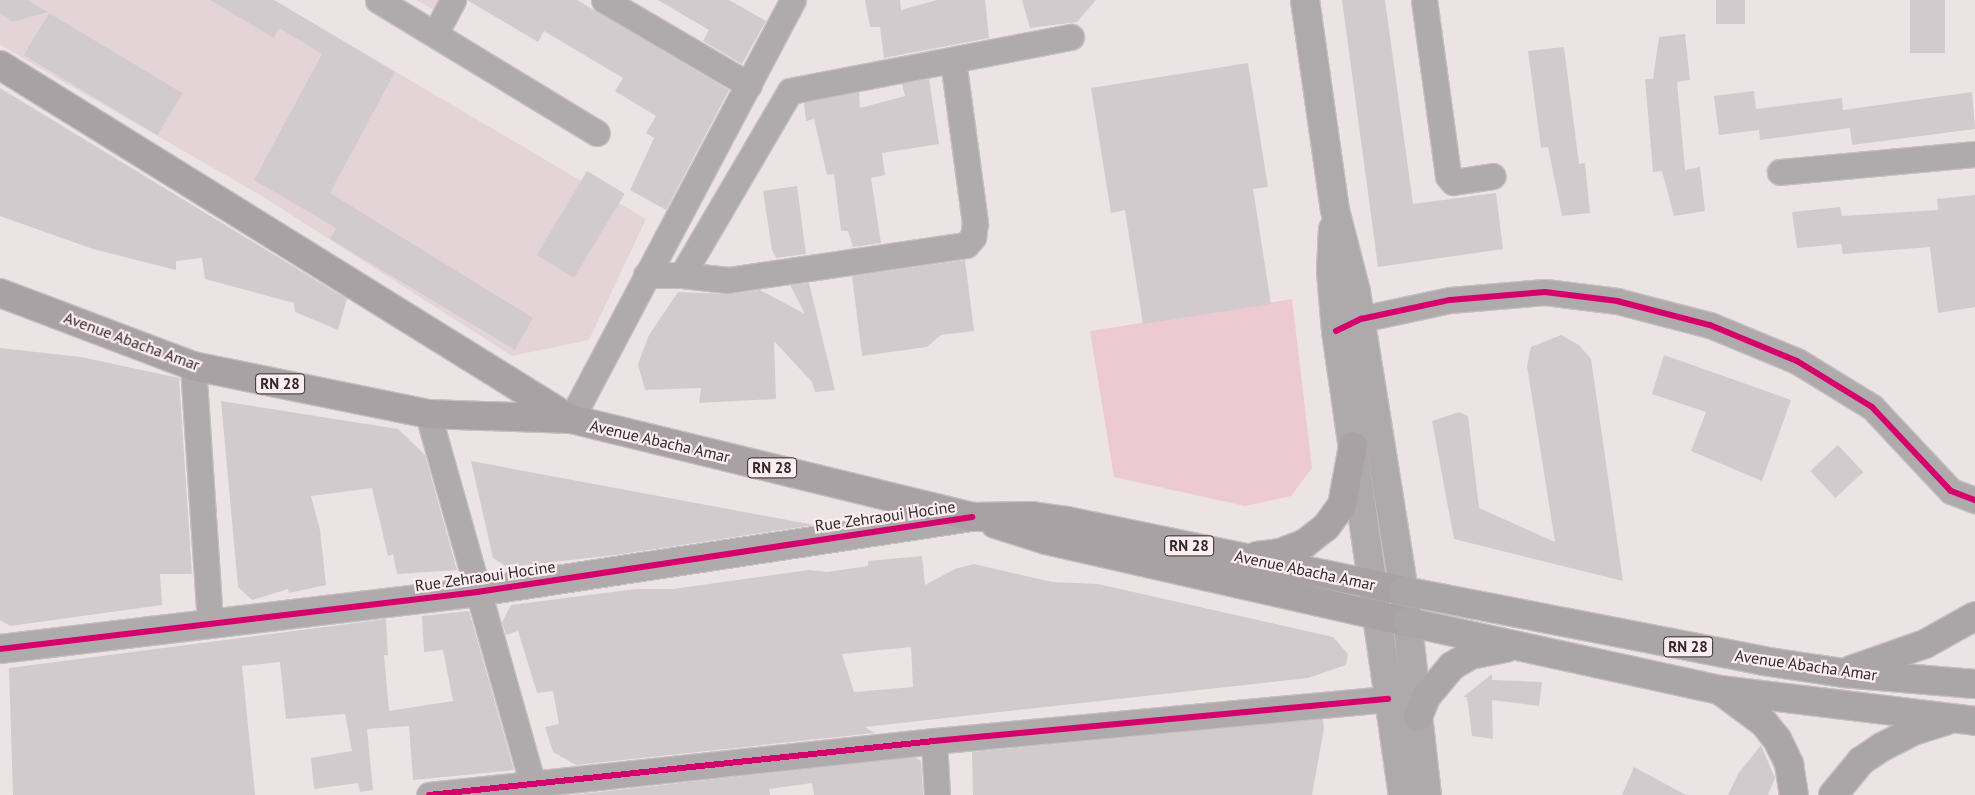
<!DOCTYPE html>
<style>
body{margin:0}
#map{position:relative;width:1975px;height:795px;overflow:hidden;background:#ece3e5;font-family:"PT Sans",sans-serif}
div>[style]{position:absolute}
.built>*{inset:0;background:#e5d4d7}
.green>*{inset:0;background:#edcad1}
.building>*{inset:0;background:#d2cbcd;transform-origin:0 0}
.roads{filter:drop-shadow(1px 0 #c6bfc1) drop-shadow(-1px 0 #c6bfc1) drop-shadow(0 1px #c6bfc1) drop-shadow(0 -1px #c6bfc1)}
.minor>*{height:25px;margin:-12.5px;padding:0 12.5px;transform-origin:12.5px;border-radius:12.5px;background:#afaaab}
.tertiary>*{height:28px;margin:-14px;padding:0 14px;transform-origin:14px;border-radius:14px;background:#afaaab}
.secondary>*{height:28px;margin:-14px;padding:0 14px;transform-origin:14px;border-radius:14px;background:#aea9aa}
.primary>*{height:28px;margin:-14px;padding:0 14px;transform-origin:14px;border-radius:14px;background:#a8a2a4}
.trunk>*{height:28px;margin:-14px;padding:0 14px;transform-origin:14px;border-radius:14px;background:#aaa5a6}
.cycleway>*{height:6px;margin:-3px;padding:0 3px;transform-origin:3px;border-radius:3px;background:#d6006c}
span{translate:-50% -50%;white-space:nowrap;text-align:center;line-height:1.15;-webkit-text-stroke:4.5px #feedf0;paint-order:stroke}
.shield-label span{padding:1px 4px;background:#feedf0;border:1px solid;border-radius:4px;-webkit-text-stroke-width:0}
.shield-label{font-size:15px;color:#302a2b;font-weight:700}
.street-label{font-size:16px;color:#302a2b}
</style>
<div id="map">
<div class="built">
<div style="clip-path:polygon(0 0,274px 0,646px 219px,589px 340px,512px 356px,265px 198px,0 45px)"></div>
<div style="clip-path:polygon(416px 0,441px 0,436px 11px)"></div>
</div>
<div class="green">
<div style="clip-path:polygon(1292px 299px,1312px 468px,1291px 496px,1245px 506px,1114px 477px,1090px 331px)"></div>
</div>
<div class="building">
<div style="clip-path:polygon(0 0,27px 0,48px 12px,12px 22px,0 13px)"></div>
<div style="clip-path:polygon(210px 0,274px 0,395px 72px,330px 193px,533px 318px,515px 350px,330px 239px,336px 228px,254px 180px,322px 54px,279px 28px,274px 38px)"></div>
<div style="clip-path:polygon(467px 0,577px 0,729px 90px,666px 210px,630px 190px,654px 138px,646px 133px,656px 116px,615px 91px,623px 78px,544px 31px,538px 42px)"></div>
<div style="clip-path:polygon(658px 0,729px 0,766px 21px,742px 64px,703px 41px,709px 30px)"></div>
<div style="clip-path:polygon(865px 0,900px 0,901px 10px,937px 0,985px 0,989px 38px,884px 58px,880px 27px,870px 27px)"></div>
<div style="clip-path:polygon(1022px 0,1096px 0,1077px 22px,1030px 28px)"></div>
<div style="clip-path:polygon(1342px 0,1385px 0,1413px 204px,1496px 193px,1503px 249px,1378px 267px)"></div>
<div style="left:1716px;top:0;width:29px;height:24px"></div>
<div style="left:1910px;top:0;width:35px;height:53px"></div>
<div style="left:49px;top:13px;width:156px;height:49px;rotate:31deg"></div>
<div style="clip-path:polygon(1685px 34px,1690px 80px,1677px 82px,1685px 170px,1700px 167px,1705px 211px,1674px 216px,1662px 171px,1653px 172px,1645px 79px,1653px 79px,1659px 37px)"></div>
<div style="clip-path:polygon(1564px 47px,1579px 164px,1585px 163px,1590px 213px,1562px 216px,1548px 147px,1541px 148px,1528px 51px)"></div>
<div style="clip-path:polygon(1248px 63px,1268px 187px,1253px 189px,1271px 304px,1143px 324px,1125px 210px,1111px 213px,1091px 88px)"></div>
<div style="clip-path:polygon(929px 79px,939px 144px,882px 153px,885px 175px,871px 178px,881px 243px,853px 247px,848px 231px,841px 231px,834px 174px,827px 175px,814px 119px,806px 121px,804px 103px,859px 92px,860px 108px,905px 96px,902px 84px)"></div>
<div style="clip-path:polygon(0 88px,347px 299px,338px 330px,295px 312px,294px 303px,205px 279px,202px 258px,176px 261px,176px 270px,93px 249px,0 216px)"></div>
<div style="clip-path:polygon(1754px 91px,1756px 109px,1842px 98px,1843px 110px,1972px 92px,1975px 129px,1852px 145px,1850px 128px,1760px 140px,1759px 130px,1719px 135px,1714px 96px)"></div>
<div style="left:587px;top:171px;width:44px;height:98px;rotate:31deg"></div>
<div style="clip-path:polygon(797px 186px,806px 254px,776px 258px,772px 250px,763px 191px)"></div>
<div style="clip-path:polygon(1975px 195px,1975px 307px,1938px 313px,1930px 247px,1843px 254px,1841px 244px,1797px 248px,1792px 212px,1840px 207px,1842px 216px,1938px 210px,1937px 199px)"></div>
<div style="clip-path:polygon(965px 260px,974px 331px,941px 335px,927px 347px,862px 356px,852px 276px)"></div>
<div style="clip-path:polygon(809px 283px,835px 390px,815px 392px,812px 382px,774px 341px,776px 399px,699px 403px,701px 388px,645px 390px,638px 364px,649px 335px,678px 292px,730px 294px,760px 290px,805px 314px,790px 285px)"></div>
<div style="clip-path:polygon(1561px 335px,1579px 345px,1591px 359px,1623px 581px,1454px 539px,1432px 421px,1459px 412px,1468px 416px,1479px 508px,1555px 542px,1527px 366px,1531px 347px)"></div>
<div style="clip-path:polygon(0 348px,81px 357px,179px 378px,192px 574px,160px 574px,162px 605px,10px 626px,0 620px)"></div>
<div style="clip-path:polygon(1664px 355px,1791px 400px,1762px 481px,1691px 451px,1706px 412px,1652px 394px)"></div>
<div style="clip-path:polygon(221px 401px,398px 429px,425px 455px,457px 570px,397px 574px,393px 554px,388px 556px,372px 488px,311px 496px,320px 530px,326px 585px,289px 593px,288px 589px,252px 600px,238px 587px)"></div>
<div style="left:1838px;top:445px;width:37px;height:38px;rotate:47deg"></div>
<div style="clip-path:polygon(471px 461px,814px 525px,616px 555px,507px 567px,493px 558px)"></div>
<div style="clip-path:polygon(evenodd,922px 556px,925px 585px,955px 569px,974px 564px,1052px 582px,1098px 584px,1333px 637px,1348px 654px,1346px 665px,1308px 678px,865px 727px,875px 733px,576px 765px,553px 752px,545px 727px,559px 724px,553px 691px,537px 693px,518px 631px,506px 635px,502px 622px,511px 605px,636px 589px,673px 589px,809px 570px,827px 572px,868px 566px,868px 561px,922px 556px,911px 647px,913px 687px,854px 692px,842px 654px,911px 647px)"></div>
<div style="clip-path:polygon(469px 611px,514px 770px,413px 780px,409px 726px,367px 729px,373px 790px,360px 792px,358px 783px,314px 789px,311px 758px,352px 751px,345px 714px,286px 719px,280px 662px,242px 666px,255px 795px,13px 795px,9px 668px,386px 619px,388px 655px,384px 655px,389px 711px,453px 701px,443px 650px,424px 652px,422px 616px)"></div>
<div style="clip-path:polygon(1492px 674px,1492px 680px,1542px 682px,1539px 706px,1492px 700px,1493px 739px,1472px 736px,1467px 697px,1463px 697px)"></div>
<div style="clip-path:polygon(1323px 719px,1324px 728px,1312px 795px,973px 795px,972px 752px)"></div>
<div style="clip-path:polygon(1761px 745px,1775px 778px,1768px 795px,1728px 795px,1738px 774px)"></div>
<div style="clip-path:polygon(915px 757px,921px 761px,923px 795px,814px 795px,812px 783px,769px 789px,770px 795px,572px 795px)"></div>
<div style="clip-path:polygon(1634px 767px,1686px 795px,1622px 795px)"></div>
</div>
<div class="roads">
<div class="minor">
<div style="left:378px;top:0;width:256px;rotate:31.3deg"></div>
<div style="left:604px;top:0;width:168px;rotate:30.4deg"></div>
<div style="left:1424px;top:0;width:178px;rotate:82.2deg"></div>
<div style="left:1448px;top:176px;width:8px;rotate:50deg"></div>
<div style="left:1453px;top:182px;width:40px;rotate:-8.5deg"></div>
<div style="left:435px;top:34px;width:38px;rotate:-62deg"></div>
<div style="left:1780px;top:172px;width:196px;rotate:-5.3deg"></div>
<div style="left:646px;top:275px;width:36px"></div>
<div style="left:682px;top:275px;width:213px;rotate:-59.6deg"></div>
<div style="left:790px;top:91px;width:286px;rotate:-10.9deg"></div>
<div style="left:682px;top:275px;width:46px;rotate:6.2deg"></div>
<div style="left:728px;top:280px;width:241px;rotate:-8.4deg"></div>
<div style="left:966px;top:245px;width:11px;rotate:-49deg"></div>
<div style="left:973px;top:237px;width:14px;rotate:-82deg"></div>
<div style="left:975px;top:223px;width:164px;rotate:-97.7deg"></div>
<div style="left:1343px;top:328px;width:20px;rotate:-27deg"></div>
<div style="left:1361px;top:319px;width:91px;rotate:-12.1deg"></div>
<div style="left:1450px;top:300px;width:95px;rotate:-4.8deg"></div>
<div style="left:1545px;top:292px;width:73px;rotate:7.1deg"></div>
<div style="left:1617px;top:301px;width:96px;rotate:14.5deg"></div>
<div style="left:1710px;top:325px;width:94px;rotate:22.5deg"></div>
<div style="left:1797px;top:361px;width:88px;rotate:31.5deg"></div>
<div style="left:1872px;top:407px;width:115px;rotate:46.8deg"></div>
<div style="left:1951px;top:491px;width:26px;rotate:21deg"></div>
<div style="left:193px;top:366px;width:259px;rotate:86.2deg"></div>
<div style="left:428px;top:414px;width:396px;rotate:74.2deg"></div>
<div style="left:571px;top:419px;width:474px;rotate:-62.1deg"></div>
<div style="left:934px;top:741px;width:54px;rotate:86.8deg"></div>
<div style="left:429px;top:795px;width:508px;rotate:-6.1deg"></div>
<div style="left:934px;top:741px;width:456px;rotate:-5.3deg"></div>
</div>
<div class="tertiary">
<div style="left:0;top:649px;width:480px;rotate:-6.8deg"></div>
<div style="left:477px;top:592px;width:501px;rotate:-8.62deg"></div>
</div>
<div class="secondary">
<div style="left:1305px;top:0;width:212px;rotate:81.9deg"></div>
<div style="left:1335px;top:210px;width:85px;rotate:75.6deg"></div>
<div style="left:1356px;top:292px;width:303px;rotate:80.9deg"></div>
<div style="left:1404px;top:591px;width:205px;rotate:83.6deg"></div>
<div style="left:1333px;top:229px;width:42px;rotate:92.7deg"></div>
<div style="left:1331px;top:271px;width:60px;rotate:85.2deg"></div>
<div style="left:1336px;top:331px;width:469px;rotate:81.8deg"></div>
</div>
<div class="primary">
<div style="left:0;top:65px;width:671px;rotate:31.84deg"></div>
<div style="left:0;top:293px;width:206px;rotate:20.7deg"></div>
<div style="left:193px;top:366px;width:240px;rotate:11.5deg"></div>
<div style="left:428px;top:414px;width:143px;rotate:2deg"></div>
<div style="left:571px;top:419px;width:413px;rotate:13.7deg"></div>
<div style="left:972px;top:517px;width:60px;rotate:-1deg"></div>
<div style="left:1032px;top:516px;width:35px;rotate:8deg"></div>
<div style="left:1067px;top:521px;width:344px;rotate:11.7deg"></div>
<div style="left:995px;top:524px;width:53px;rotate:17.4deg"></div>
<div style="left:1046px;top:540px;width:371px;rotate:12.8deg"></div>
<div style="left:1257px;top:556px;width:23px;rotate:-7deg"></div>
<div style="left:1280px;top:553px;width:26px;rotate:-21deg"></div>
<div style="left:1304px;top:544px;width:28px;rotate:-38deg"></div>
<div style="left:1326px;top:527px;width:27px;rotate:-54deg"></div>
<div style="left:1342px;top:505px;width:60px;rotate:-79.4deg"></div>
</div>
<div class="trunk">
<div style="left:1404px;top:591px;width:366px;rotate:11deg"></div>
<div style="left:1763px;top:661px;width:81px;rotate:8.5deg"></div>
<div style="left:1843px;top:673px;width:132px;rotate:4.8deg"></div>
<div style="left:1408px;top:622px;width:319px;rotate:12.3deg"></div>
<div style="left:1720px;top:690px;width:257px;rotate:6.9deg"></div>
<div style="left:1851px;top:670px;width:78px;rotate:-19.4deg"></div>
<div style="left:1925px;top:644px;width:57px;rotate:-29.2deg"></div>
<div style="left:1721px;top:691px;width:54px;rotate:36.7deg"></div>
<div style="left:1764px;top:723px;width:21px;rotate:51deg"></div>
<div style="left:1777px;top:739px;width:28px;rotate:64deg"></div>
<div style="left:1789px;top:764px;width:31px;rotate:81deg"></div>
<div style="left:1418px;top:717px;width:22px;rotate:-68deg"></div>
<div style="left:1426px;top:697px;width:40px;rotate:-50deg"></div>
<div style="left:1452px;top:666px;width:21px;rotate:-31deg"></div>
<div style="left:1470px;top:655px;width:36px;rotate:-11deg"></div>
<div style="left:1833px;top:795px;width:44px;rotate:-50.5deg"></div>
<div style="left:1861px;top:761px;width:25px;rotate:-34deg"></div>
<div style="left:1882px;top:747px;width:38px;rotate:-27deg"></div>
<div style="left:1916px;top:730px;width:31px;rotate:-17deg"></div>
</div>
</div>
<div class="cycleway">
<div style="left:1336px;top:331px;width:28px;rotate:-26deg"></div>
<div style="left:1361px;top:319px;width:91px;rotate:-12.1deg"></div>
<div style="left:1450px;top:300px;width:95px;rotate:-4.8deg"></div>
<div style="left:1545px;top:292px;width:73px;rotate:7.1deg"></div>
<div style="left:1617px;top:301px;width:96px;rotate:14.5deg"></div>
<div style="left:1710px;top:325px;width:94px;rotate:22.5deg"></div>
<div style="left:1797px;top:361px;width:88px;rotate:31.5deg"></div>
<div style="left:1872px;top:407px;width:115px;rotate:46.8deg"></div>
<div style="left:1951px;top:491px;width:26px;rotate:21deg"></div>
<div style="left:0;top:649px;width:480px;rotate:-6.8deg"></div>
<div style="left:477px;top:592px;width:501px;rotate:-8.62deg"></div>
<div style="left:429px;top:795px;width:508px;rotate:-6.1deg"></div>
<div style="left:934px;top:741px;width:456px;rotate:-5.3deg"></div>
</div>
<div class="shield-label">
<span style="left:280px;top:384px">RN 28</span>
<span style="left:772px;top:468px">RN 28</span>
<span style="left:1189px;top:546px">RN 28</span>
<span style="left:1688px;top:647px">RN 28</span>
</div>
<div class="street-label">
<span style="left:132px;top:341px;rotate:20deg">Avenue Abacha Amar</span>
<span style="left:660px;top:441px;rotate:13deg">Avenue Abacha Amar</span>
<span style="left:885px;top:516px;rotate:-8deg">Rue Zehraoui Hocine</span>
<span style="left:1305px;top:570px;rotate:12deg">Avenue Abacha Amar</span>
<span style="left:485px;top:576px;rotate:-8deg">Rue Zehraoui Hocine</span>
<span style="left:1806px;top:665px;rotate:8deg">Avenue Abacha Amar</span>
</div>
</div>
